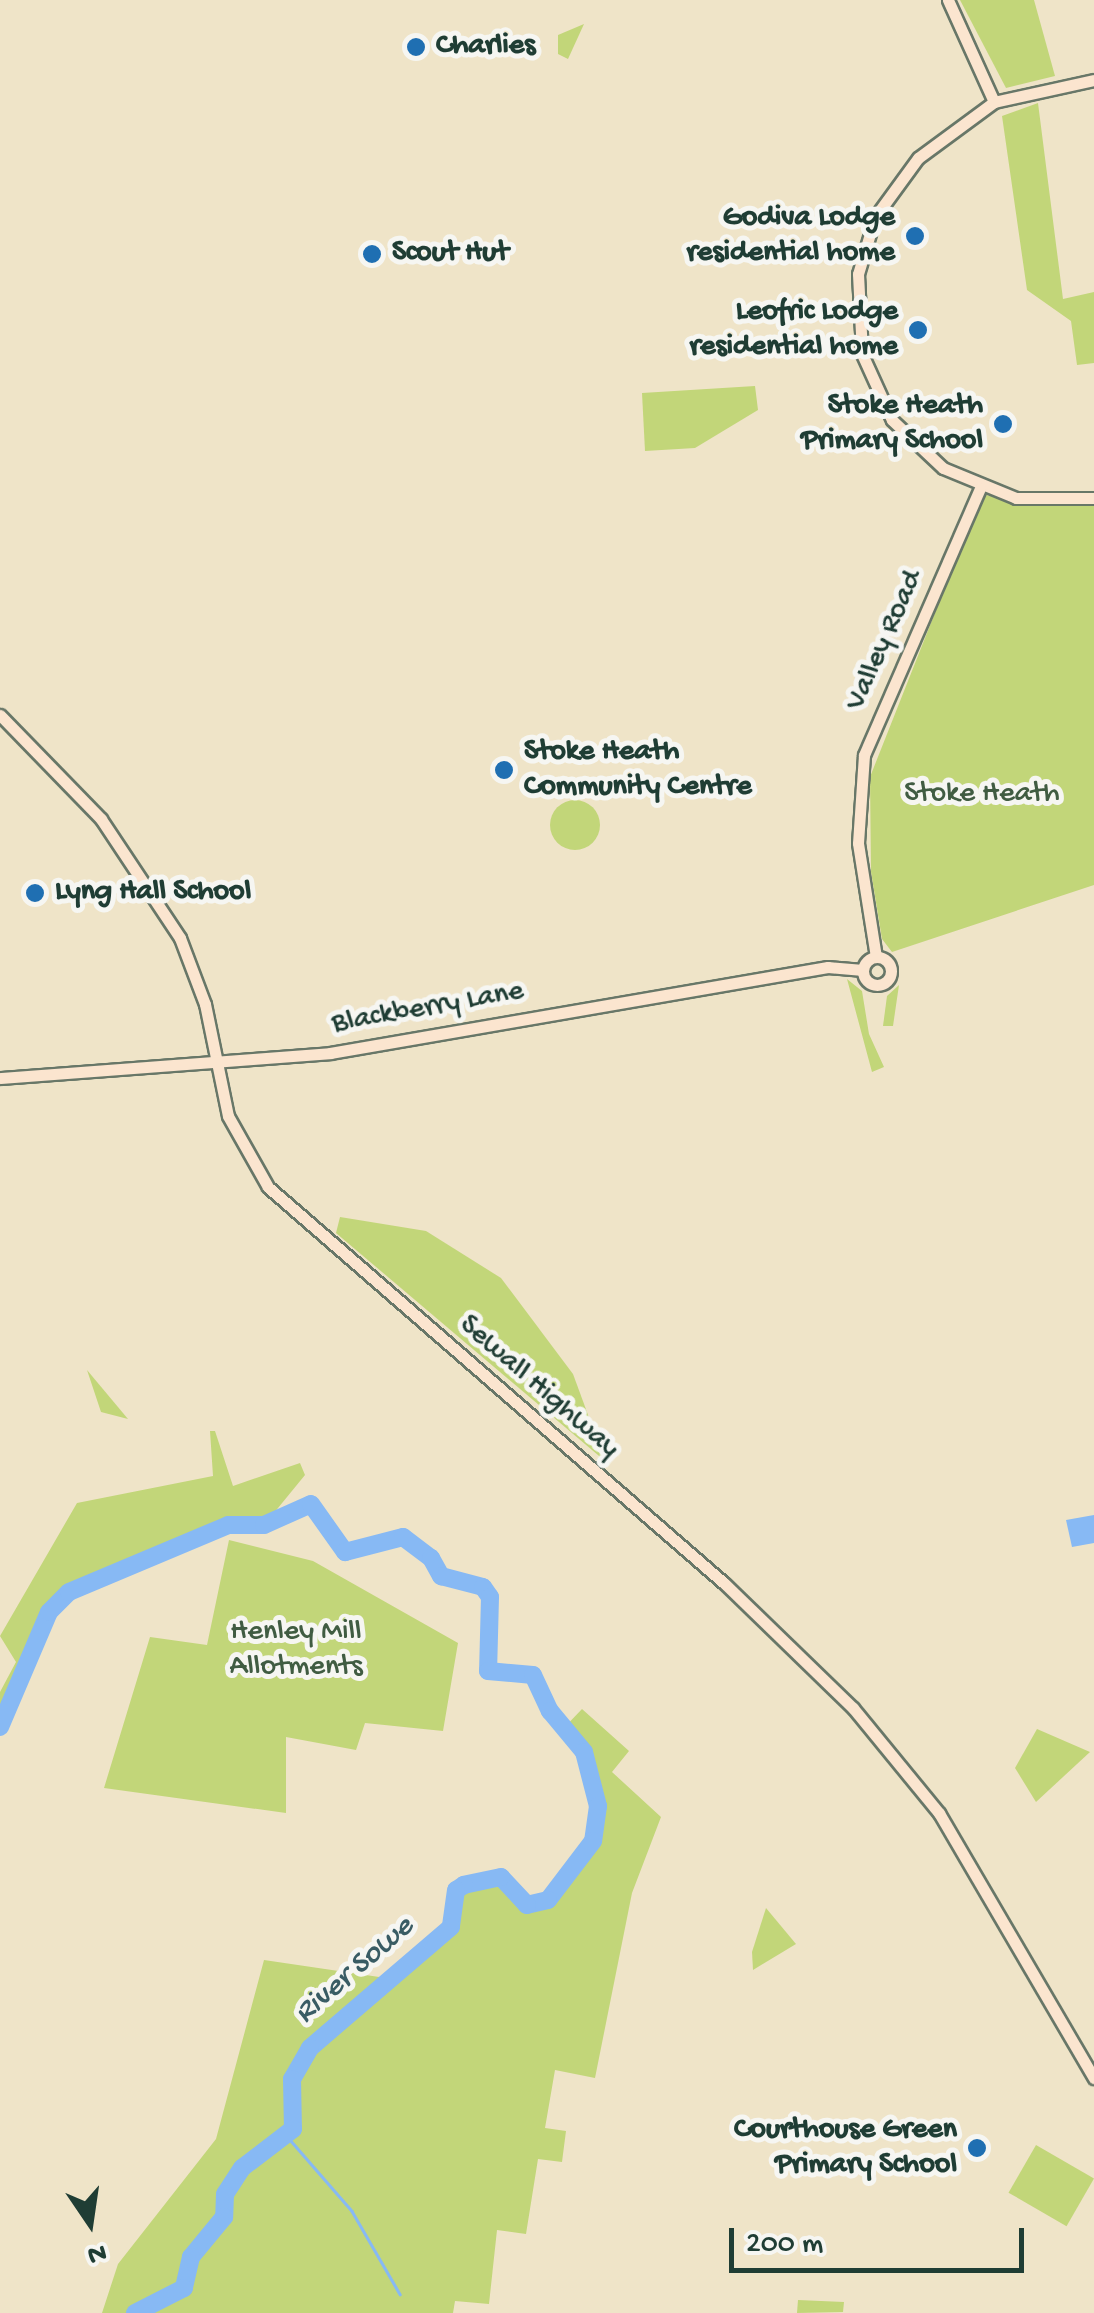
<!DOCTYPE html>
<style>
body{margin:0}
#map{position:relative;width:1094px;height:2313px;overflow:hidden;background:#efe4c8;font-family:"Gochi Hand",sans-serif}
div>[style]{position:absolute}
.green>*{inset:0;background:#c2d679;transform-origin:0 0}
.round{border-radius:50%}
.water>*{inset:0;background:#87b9f4}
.stream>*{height:2.5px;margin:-1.25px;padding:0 1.25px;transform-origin:1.25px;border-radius:1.25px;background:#87b9f4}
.river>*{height:18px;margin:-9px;padding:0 9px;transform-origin:9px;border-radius:9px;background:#87b9f4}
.roads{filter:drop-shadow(2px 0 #687768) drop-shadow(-2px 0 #687768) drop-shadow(0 2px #687768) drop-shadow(0 -2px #687768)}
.secondary>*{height:11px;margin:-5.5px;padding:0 5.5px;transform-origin:5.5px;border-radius:5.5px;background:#fbe5cf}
.secondary>.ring{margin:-5.5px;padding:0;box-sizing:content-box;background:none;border:11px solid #fbe5cf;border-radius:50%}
.dots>*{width:28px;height:28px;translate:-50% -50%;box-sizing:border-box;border:5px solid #f6f6f2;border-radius:50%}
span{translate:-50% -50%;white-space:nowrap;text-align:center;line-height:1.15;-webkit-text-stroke:10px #f6f6f2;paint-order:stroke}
.poi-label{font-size:30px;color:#1f3d34;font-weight:700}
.left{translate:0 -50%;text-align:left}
.right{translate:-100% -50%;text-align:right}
.street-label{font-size:30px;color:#1f3d34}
.park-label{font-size:30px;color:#405c42}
.water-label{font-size:32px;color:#395c64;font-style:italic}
.north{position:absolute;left:40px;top:2173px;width:100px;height:100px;-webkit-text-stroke:8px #f6f6f2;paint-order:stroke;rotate:167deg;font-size:28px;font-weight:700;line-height:40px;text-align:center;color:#1f3d34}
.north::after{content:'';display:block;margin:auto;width:35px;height:45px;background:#1f3d34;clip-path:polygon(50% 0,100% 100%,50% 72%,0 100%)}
.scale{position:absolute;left:729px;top:2228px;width:295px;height:45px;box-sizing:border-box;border:5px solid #1f3d34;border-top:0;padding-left:12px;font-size:30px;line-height:35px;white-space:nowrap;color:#1f3d34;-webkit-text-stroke:8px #f6f6f2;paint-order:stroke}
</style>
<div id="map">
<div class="green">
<div style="clip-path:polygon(960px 0,1034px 0,1055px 76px,1006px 88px)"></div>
<div style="clip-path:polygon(584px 24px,568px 59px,558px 54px,558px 35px)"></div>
<div style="clip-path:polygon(1038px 103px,1063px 299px,1094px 292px,1094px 363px,1077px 365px,1071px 321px,1027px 290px,1002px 116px)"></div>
<div style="clip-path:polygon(755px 386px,758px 410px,695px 448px,645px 451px,642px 393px)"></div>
<div style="clip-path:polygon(982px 494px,1033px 506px,1094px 503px,1094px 885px,892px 952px,882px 939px,871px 872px,870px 777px)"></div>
<div class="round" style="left:550px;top:800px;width:50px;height:50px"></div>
<div style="clip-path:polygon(847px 979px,862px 991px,869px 1034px,884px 1067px,872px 1072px)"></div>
<div style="clip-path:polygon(899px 985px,893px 1026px,883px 1026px,887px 996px)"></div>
<div style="clip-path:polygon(340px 1217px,426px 1231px,501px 1278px,573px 1374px,605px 1461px,336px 1233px)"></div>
<div style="clip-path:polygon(87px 1370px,128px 1419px,101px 1412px)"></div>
<div style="clip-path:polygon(210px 1431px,215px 1431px,233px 1486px,300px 1463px,305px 1475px,269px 1519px,232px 1521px,68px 1589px,44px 1612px,0 1722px,0 1692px,16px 1662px,0 1636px,77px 1503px,213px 1476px)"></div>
<div style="clip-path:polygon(229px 1540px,313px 1561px,458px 1643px,443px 1731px,365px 1723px,356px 1750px,286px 1737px,286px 1813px,104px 1788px,150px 1637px,207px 1645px)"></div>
<div style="clip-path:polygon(582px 1709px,629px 1751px,612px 1772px,661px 1817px,632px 1893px,595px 2078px,555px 2070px,545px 2128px,566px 2131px,562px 2162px,538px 2159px,526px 2234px,497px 2230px,489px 2304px,455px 2301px,453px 2313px,102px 2313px,118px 2264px,216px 2139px,264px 1960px,386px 1978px,450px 1921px,458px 1884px,506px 1872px,530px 1899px,542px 1897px,585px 1842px,591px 1807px,578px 1757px,559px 1733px)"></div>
<div style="clip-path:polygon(1037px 1729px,1090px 1752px,1036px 1802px,1015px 1768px)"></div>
<div style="clip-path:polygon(766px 1908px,796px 1944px,753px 1970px,752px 1952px)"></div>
<div style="left:1036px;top:2145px;width:67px;height:55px;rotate:30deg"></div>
<div style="clip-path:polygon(798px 2300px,844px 2302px,843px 2312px,797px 2313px)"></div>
</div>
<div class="water">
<div style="clip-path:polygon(1094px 1515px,1094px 1543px,1072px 1547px,1066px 1520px)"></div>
</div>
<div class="stream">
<div style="left:286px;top:2135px;width:101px;rotate:49deg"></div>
<div style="left:352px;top:2211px;width:96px;rotate:60deg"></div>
</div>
<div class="river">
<div style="left:0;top:1727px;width:125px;rotate:-66.9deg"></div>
<div style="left:49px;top:1612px;width:28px;rotate:-45deg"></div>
<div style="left:69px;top:1592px;width:173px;rotate:-22.8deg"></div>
<div style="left:228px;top:1525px;width:36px"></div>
<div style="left:264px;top:1525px;width:51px;rotate:-24.1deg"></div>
<div style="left:311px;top:1504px;width:59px;rotate:54.7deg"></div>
<div style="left:345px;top:1552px;width:60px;rotate:-14.5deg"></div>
<div style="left:403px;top:1537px;width:35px;rotate:37deg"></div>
<div style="left:431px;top:1558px;width:21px;rotate:61deg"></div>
<div style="left:441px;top:1576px;width:43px;rotate:14.7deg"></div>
<div style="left:483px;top:1587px;width:12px;rotate:55deg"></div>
<div style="left:490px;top:1597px;width:74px;rotate:91.5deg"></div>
<div style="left:488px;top:1671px;width:45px;rotate:5.1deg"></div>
<div style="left:533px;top:1675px;width:40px;rotate:65deg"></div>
<div style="left:550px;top:1711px;width:53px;rotate:50.3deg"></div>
<div style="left:584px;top:1752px;width:56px;rotate:75.5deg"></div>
<div style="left:598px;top:1806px;width:35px;rotate:98deg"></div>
<div style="left:593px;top:1841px;width:74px;rotate:127.3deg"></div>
<div style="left:548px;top:1900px;width:22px;rotate:167deg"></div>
<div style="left:527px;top:1905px;width:38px;rotate:-133deg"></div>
<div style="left:501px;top:1877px;width:38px;rotate:168deg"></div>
<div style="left:464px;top:1885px;width:9px;rotate:148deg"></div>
<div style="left:456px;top:1890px;width:37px;rotate:98deg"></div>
<div style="left:451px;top:1927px;width:186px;rotate:139.4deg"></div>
<div style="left:310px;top:2048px;width:36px;rotate:120deg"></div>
<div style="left:292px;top:2079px;width:50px;rotate:88.9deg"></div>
<div style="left:293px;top:2129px;width:64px;rotate:142.6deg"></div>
<div style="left:242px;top:2168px;width:31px;rotate:123deg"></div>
<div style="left:225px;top:2194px;width:23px;rotate:92deg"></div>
<div style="left:224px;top:2217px;width:52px;rotate:129.5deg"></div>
<div style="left:191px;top:2257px;width:32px;rotate:103deg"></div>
<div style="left:184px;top:2288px;width:55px;rotate:153deg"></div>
</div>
<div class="roads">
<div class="secondary">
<div style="left:948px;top:0;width:112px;rotate:65.7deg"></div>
<div style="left:994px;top:102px;width:94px;rotate:143.6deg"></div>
<div style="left:918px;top:158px;width:73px;rotate:126.1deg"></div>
<div style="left:875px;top:217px;width:59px;rotate:106.6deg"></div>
<div style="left:858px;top:274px;width:80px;rotate:87.1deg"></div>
<div style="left:862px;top:354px;width:72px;rotate:65.6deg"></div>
<div style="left:892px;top:420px;width:70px;rotate:43.3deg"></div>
<div style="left:943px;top:468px;width:79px;rotate:22.3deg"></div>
<div style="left:1016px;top:498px;width:78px"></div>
<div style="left:994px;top:102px;width:102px;rotate:-12.4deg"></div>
<div style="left:0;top:715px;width:145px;rotate:45.8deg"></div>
<div style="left:101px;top:819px;width:143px;rotate:56.4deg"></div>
<div style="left:180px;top:938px;width:71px;rotate:69.3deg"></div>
<div style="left:205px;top:1004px;width:114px;rotate:78.4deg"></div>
<div style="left:228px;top:1116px;width:81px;rotate:60.6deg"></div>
<div style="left:268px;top:1187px;width:605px;rotate:40.98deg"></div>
<div style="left:725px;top:1584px;width:178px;rotate:44.1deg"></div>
<div style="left:853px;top:1708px;width:136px;rotate:50.7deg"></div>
<div style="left:939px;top:1813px;width:307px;rotate:59.7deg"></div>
<div class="ring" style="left:863px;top:957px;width:17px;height:17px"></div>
<div style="left:876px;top:957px;width:115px;rotate:-99deg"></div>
<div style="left:858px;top:843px;width:88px;rotate:-86.1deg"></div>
<div style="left:864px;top:755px;width:291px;rotate:-66.5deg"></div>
<div style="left:0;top:1078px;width:331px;rotate:-4.3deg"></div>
<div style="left:330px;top:1053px;width:505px;rotate:-9.8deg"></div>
<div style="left:828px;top:967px;width:35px;rotate:5deg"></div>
</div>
</div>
<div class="dots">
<div style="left:416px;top:47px;background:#1f6fb2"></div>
<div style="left:915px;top:236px;background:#1f6fb2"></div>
<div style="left:372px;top:254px;background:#1f6fb2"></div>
<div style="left:918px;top:330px;background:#1f6fb2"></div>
<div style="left:1003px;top:424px;background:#1f6fb2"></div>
<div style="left:504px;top:770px;background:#1f6fb2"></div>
<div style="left:35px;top:893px;background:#1f6fb2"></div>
<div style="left:977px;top:2148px;background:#1f6fb2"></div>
</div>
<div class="poi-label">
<span class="left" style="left:436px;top:47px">Charlies</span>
<span class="right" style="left:895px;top:236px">Godiva Lodge<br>residential home</span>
<span class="left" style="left:392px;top:254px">Scout Hut</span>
<span class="right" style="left:898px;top:330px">Leofric Lodge<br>residential home</span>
<span class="right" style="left:983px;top:424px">Stoke Heath<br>Primary School</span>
<span class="left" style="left:524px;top:770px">Stoke Heath<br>Community Centre</span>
<span class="left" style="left:55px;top:893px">Lyng Hall School</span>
<span class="right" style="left:957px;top:2148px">Courthouse Green<br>Primary School</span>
</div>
<div class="street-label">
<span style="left:886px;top:641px;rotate:-66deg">Valley Road</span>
<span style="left:428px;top:1009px;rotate:-10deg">Blackberry Lane</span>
<span style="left:538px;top:1388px;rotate:41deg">Sewall Highway</span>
</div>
<div class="park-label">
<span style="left:982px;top:795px">Stoke Heath</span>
<span style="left:296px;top:1650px">Henley Mill<br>Allotments</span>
</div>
<div class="water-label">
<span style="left:355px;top:1971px;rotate:-41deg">River Sowe</span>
</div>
<div class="north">N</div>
<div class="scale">200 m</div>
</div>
